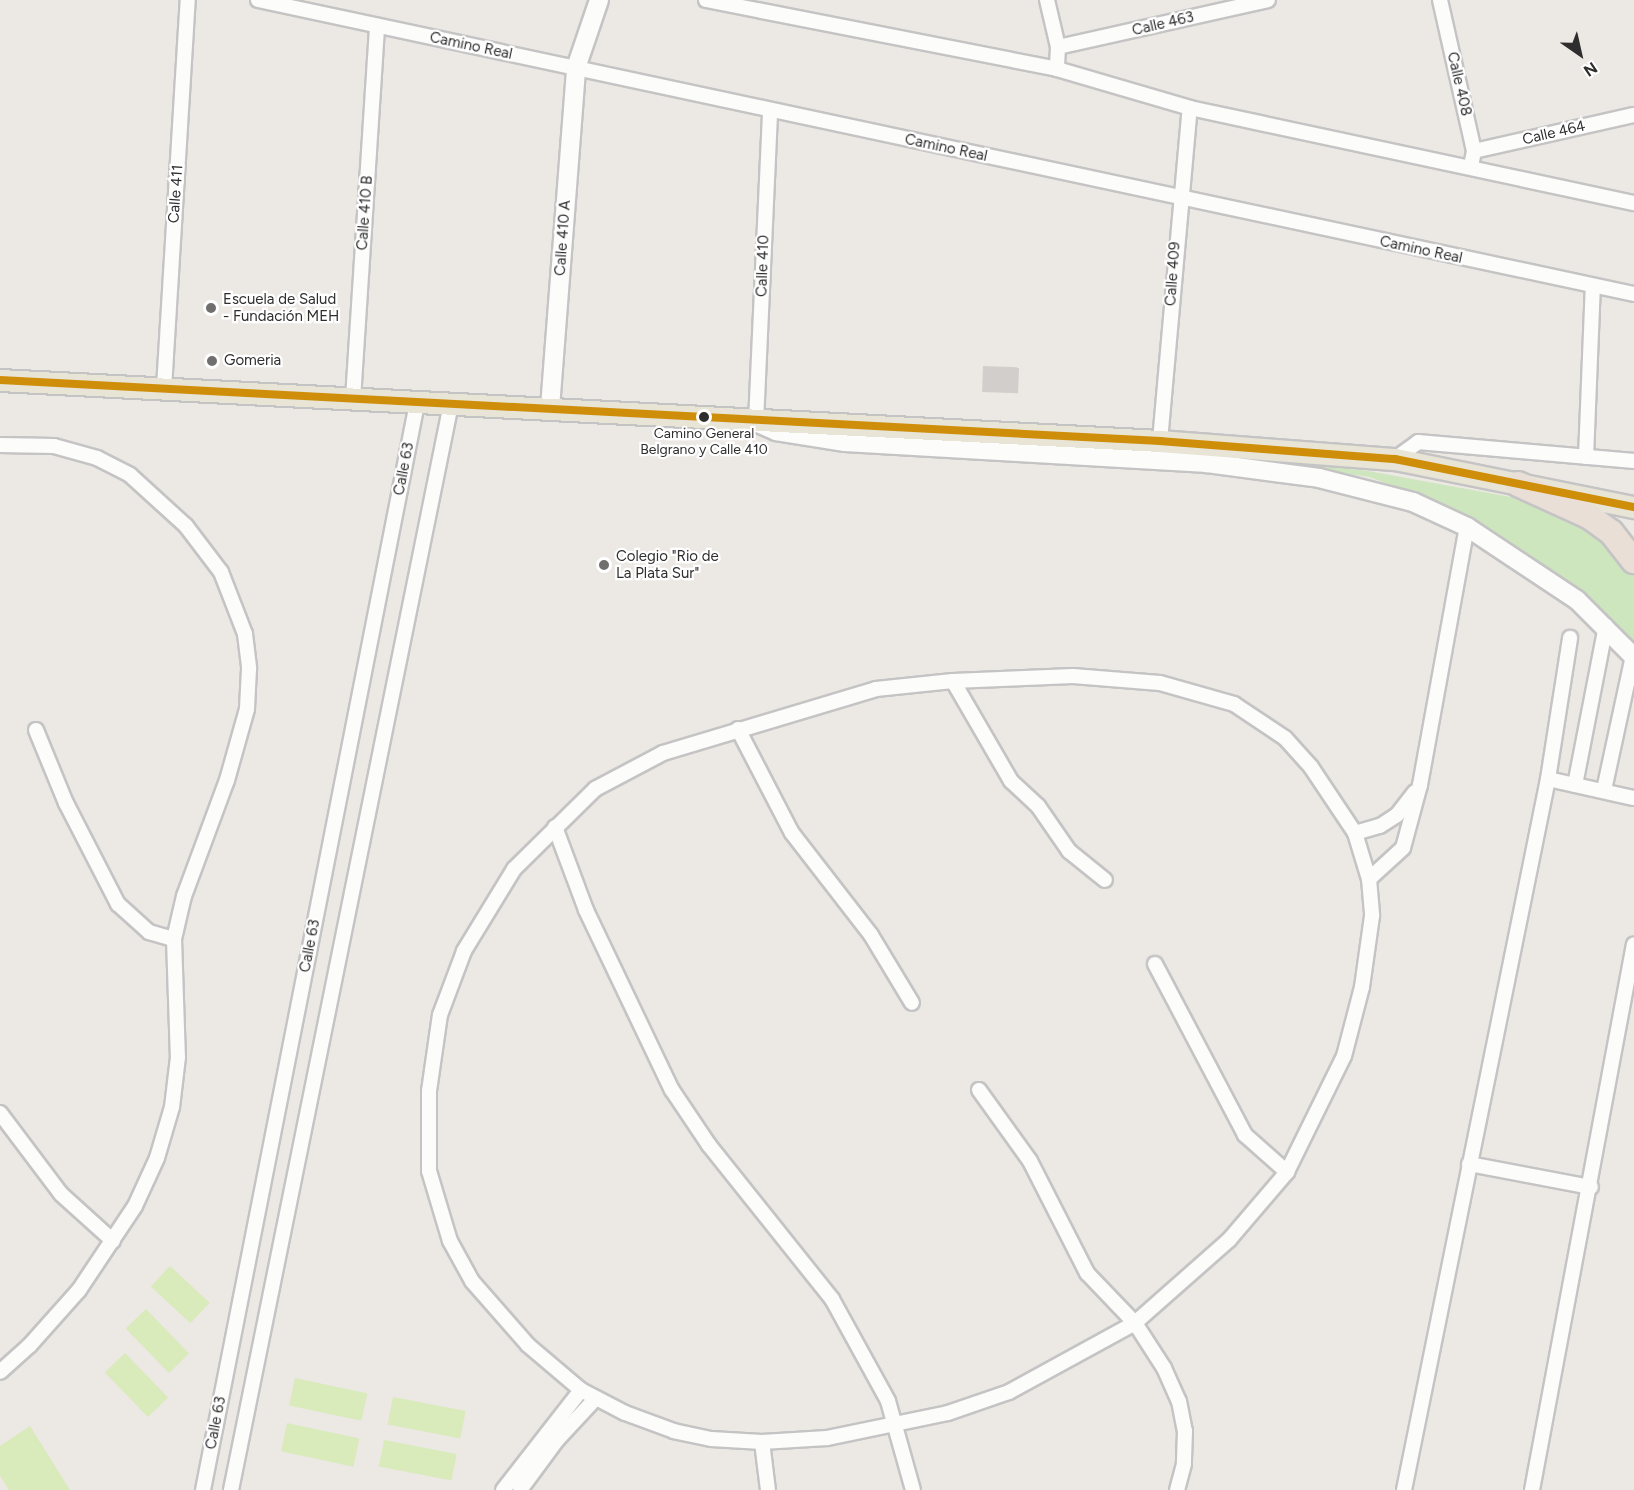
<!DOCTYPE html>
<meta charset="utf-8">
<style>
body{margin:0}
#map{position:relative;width:1634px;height:1490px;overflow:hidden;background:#ece8e4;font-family:Figtree,sans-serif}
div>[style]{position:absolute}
.green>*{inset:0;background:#cee6be}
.pitch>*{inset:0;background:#d9eabb;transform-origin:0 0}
.building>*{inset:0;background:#d1cecb;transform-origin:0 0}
.roads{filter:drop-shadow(2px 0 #c5c4c5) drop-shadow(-2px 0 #c5c4c5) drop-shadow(0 2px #c5c4c5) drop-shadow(0 -2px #c5c4c5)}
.street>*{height:14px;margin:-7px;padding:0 7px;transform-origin:7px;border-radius:7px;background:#fcfcfb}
.secondary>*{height:18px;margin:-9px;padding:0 9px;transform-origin:9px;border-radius:9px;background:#fcfcfb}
.primary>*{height:21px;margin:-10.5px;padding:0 10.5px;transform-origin:10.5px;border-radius:10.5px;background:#e8e4d6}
.highway>*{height:24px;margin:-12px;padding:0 12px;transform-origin:12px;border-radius:12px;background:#eadfd6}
.bus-1>*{height:8px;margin:-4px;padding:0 4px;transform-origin:4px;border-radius:4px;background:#cf8e09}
.dots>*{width:16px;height:16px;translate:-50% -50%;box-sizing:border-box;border:3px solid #fff;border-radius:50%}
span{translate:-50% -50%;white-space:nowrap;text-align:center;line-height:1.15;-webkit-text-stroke:4.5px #fff;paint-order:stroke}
.bus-label{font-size:14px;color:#2e2e2e}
.street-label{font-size:15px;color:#2e2e2e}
.poi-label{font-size:15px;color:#2e2e2e}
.left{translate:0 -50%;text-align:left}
.north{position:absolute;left:1550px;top:24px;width:60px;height:60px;-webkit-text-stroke:4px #fff;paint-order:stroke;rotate:146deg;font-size:16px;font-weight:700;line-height:24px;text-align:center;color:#2e2e2e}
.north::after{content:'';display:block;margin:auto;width:21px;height:27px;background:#2e2e2e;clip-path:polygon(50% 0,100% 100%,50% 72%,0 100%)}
</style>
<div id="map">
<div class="green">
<div style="clip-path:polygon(1252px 459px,1368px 471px,1528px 500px,1604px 537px,1634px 573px,1634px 645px,1590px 598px,1502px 538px,1435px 501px,1369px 477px)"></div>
</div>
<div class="pitch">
<div style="left:170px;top:1266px;width:54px;height:28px;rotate:43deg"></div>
<div style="left:146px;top:1309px;width:62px;height:28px;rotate:46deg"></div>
<div style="left:125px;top:1353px;width:62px;height:28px;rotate:46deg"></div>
<div style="left:295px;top:1378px;width:74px;height:28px;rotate:12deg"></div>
<div style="left:393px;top:1397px;width:74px;height:28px;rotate:11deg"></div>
<div style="left:287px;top:1423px;width:74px;height:29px;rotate:12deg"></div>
<div style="clip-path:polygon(30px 1426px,70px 1490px,9px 1490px,0 1476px,0 1446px)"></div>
<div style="left:384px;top:1440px;width:74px;height:27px;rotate:11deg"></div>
</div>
<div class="building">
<div style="left:983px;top:366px;width:36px;height:26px;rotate:2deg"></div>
</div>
<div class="roads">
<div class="street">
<div style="left:258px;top:0;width:1407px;rotate:12.06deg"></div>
<div style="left:706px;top:0;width:358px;rotate:11.1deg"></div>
<div style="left:1057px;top:69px;width:139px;rotate:16.3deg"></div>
<div style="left:1190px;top:108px;width:454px;rotate:12.1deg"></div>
<div style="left:1047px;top:0;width:48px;rotate:76.8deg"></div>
<div style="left:1058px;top:47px;width:22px;rotate:93deg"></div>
<div style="left:1440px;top:0;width:155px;rotate:77.3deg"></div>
<div style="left:1474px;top:151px;width:16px;rotate:101deg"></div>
<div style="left:1058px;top:47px;width:215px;rotate:-12.6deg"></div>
<div style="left:1474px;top:151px;width:164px;rotate:-12.7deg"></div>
<div style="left:164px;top:388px;width:389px;rotate:-86.5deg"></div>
<div style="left:353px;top:399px;width:374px;rotate:-86.3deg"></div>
<div style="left:756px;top:422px;width:312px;rotate:-87.4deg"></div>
<div style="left:1160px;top:441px;width:334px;rotate:-84.9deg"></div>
<div style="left:0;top:445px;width:54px;rotate:1.1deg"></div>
<div style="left:54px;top:446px;width:45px;rotate:15.6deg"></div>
<div style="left:97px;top:458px;width:37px;rotate:27deg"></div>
<div style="left:130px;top:475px;width:76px;rotate:42.3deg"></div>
<div style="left:186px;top:526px;width:58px;rotate:52.7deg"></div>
<div style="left:221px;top:572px;width:66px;rotate:68.8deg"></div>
<div style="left:245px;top:634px;width:35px;rotate:83deg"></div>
<div style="left:249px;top:669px;width:40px;rotate:92.9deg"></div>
<div style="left:247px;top:709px;width:74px;rotate:105.7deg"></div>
<div style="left:227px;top:780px;width:124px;rotate:110.3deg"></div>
<div style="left:184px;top:896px;width:44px;rotate:103.1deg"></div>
<div style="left:174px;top:939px;width:118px;rotate:88.1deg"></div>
<div style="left:178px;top:1057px;width:50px;rotate:96.8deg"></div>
<div style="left:172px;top:1107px;width:53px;rotate:106.4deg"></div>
<div style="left:157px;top:1158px;width:53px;rotate:114.6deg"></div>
<div style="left:135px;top:1206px;width:101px;rotate:123.7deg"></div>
<div style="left:79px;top:1290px;width:74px;rotate:131.7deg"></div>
<div style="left:30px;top:1345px;width:40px;rotate:138deg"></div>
<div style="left:1586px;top:457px;width:171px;rotate:-87.7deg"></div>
<div style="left:1395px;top:459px;width:29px;rotate:-36deg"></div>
<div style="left:1418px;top:442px;width:217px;rotate:5deg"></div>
<div style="left:1073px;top:676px;width:87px;rotate:4.6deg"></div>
<div style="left:1160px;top:683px;width:77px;rotate:15.8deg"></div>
<div style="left:1234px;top:704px;width:61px;rotate:33.7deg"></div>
<div style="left:1285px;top:738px;width:39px;rotate:48deg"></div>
<div style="left:1311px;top:767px;width:79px;rotate:56.3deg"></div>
<div style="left:1355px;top:833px;width:48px;rotate:73.1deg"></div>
<div style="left:1369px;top:879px;width:37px;rotate:85deg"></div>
<div style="left:1372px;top:916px;width:72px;rotate:98deg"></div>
<div style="left:1362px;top:987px;width:71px;rotate:104.6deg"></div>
<div style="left:1344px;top:1056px;width:129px;rotate:116.2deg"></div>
<div style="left:1287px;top:1172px;width:89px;rotate:130.5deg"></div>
<div style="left:1229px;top:1240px;width:125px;rotate:138.6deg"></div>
<div style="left:1135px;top:1323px;width:144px;rotate:151.3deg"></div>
<div style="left:1009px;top:1392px;width:65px;rotate:161deg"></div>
<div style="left:948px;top:1413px;width:124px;rotate:168.3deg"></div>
<div style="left:827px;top:1438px;width:65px;rotate:176.5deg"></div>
<div style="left:762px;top:1442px;width:51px;rotate:-176.6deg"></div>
<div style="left:711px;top:1439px;width:38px;rotate:-168deg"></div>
<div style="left:674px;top:1431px;width:52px;rotate:-159.8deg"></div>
<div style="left:625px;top:1413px;width:50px;rotate:-152.4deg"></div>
<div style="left:581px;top:1390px;width:70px;rotate:-139.7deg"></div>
<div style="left:528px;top:1345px;width:85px;rotate:-131.2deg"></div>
<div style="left:472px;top:1281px;width:46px;rotate:-118.8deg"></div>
<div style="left:450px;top:1241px;width:73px;rotate:-106.7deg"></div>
<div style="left:429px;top:1171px;width:80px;rotate:-90deg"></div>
<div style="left:429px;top:1091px;width:77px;rotate:-81.8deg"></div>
<div style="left:440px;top:1015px;width:68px;rotate:-69.4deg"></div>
<div style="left:464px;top:951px;width:96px;rotate:-58.6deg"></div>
<div style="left:514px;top:869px;width:114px;rotate:-44.6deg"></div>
<div style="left:595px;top:789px;width:77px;rotate:-27.9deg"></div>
<div style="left:663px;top:753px;width:222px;rotate:-16.7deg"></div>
<div style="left:876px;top:689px;width:77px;rotate:-5.9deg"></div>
<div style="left:953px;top:681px;width:120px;rotate:-2.4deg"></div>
<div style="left:953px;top:681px;width:116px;rotate:59.9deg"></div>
<div style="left:1011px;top:781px;width:37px;rotate:43deg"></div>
<div style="left:1038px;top:806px;width:55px;rotate:55.4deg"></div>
<div style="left:1069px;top:851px;width:46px;rotate:38.9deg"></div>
<div style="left:738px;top:729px;width:117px;rotate:62.6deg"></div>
<div style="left:792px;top:833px;width:129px;rotate:52.2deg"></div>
<div style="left:871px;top:935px;width:79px;rotate:58.9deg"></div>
<div style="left:36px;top:730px;width:79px;rotate:67.7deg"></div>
<div style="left:66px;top:803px;width:114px;rotate:62.8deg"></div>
<div style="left:118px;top:904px;width:42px;rotate:42.1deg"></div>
<div style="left:149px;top:932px;width:26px;rotate:16deg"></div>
<div style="left:1548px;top:779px;width:88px;rotate:12.5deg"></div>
<div style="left:1575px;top:785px;width:162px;rotate:-79deg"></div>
<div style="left:1604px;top:790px;width:137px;rotate:-77.8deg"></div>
<div style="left:555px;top:827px;width:89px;rotate:69.5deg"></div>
<div style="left:586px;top:910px;width:199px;rotate:64.5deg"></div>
<div style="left:672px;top:1090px;width:66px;rotate:56.1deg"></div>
<div style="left:709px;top:1145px;width:197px;rotate:51.4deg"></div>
<div style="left:832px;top:1299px;width:116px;rotate:61.2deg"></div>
<div style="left:888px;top:1401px;width:92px;rotate:74.3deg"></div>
<div style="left:1355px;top:833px;width:26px;rotate:-16deg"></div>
<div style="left:1380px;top:826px;width:20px;rotate:-33deg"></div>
<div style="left:1397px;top:815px;width:29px;rotate:-52deg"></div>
<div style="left:1369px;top:879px;width:46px;rotate:-42.4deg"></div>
<div style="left:1403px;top:848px;width:65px;rotate:-74.9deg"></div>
<div style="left:1420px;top:785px;width:262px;rotate:-79.7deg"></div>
<div style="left:1155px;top:964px;width:193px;rotate:62.2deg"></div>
<div style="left:1245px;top:1135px;width:56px;rotate:41.4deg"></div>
<div style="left:979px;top:1090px;width:87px;rotate:54.3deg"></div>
<div style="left:1030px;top:1161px;width:126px;rotate:63deg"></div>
<div style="left:1087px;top:1273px;width:69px;rotate:46.2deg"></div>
<div style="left:1135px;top:1323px;width:54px;rotate:57.2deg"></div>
<div style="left:1164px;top:1368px;width:36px;rotate:66deg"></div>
<div style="left:1179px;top:1401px;width:31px;rotate:79deg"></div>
<div style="left:1185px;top:1431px;width:33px;rotate:92deg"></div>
<div style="left:1184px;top:1464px;width:27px;rotate:105deg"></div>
<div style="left:0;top:1113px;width:101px;rotate:53deg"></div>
<div style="left:61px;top:1194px;width:70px;rotate:42.1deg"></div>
<div style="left:1469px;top:1164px;width:124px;rotate:10.7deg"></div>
<div style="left:762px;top:1442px;width:48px;rotate:82.9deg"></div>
<div style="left:203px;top:1490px;width:1108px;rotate:-78.86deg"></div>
<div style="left:231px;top:1490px;width:1108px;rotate:-78.55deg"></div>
<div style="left:503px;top:1490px;width:127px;rotate:-52deg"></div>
<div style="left:520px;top:1490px;width:62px;rotate:-53.5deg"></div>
<div style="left:557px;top:1440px;width:57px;rotate:-47.1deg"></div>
<div style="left:1404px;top:1490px;width:725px;rotate:-78.55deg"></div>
<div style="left:1548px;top:779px;width:143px;rotate:-81.1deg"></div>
<div style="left:1532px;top:1490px;width:555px;rotate:-79.42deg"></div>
</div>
<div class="secondary">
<div style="left:550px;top:408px;width:341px;rotate:-85.6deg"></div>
<div style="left:576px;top:68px;width:72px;rotate:-71.3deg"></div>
<div style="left:758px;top:423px;width:20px;rotate:24deg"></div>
<div style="left:776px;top:431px;width:70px;rotate:9.1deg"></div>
<div style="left:845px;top:442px;width:363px;rotate:3.3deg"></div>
<div style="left:1199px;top:445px;width:20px;rotate:66deg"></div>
<div style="left:1207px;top:463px;width:113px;rotate:7.6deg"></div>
<div style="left:1319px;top:478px;width:97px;rotate:14.3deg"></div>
<div style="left:1413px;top:502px;width:60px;rotate:24.8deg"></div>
<div style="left:1467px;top:527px;width:132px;rotate:33.6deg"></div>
<div style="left:1577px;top:600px;width:81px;rotate:45deg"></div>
</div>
<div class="primary">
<div style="left:0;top:380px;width:1162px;rotate:3.01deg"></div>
<div style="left:1160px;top:441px;width:236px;rotate:4.4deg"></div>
<div style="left:1395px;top:459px;width:244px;rotate:11.4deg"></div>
</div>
<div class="highway">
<div style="left:1518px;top:484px;width:79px;rotate:24.6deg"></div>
<div style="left:1590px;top:517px;width:26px;rotate:36deg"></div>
<div style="left:1611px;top:532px;width:37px;rotate:52deg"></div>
</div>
</div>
<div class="bus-1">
<div style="left:0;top:380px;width:1162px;rotate:3.01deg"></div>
<div style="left:1160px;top:441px;width:236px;rotate:4.4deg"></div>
<div style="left:1395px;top:459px;width:244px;rotate:11.4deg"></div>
</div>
<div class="dots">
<div style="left:211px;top:308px;background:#706f6e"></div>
<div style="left:212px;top:361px;background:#706f6e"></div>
<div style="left:704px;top:417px;background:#2e2e2e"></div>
<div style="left:604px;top:565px;background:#706f6e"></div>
</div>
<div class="bus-label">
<span style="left:704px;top:442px">Camino General<br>Belgrano y Calle 410</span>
</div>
<div class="street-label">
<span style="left:1163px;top:24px;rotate:-13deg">Calle 463</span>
<span style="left:471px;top:46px;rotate:12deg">Camino Real</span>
<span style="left:1459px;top:84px;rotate:77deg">Calle 408</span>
<span style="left:1554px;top:133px;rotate:-13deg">Calle 464</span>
<span style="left:946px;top:148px;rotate:12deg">Camino Real</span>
<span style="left:176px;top:194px;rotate:-86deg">Calle 411</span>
<span style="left:365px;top:213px;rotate:-86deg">Calle 410 B</span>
<span style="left:563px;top:238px;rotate:-86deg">Calle 410 A</span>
<span style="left:1421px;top:250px;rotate:12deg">Camino Real</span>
<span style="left:763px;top:266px;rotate:-88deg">Calle 410</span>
<span style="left:1173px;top:274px;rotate:-86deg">Calle 409</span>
<span style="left:404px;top:469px;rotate:-79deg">Calle 63</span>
<span style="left:310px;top:946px;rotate:-79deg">Calle 63</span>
<span style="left:216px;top:1423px;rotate:-79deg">Calle 63</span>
</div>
<div class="poi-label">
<span class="left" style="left:223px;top:308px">Escuela de Salud<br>- Fundación MEH</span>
<span class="left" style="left:224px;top:361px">Gomeria</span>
<span class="left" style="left:616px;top:565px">Colegio "Rio de<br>La Plata Sur"</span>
</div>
<div class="north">N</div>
</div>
